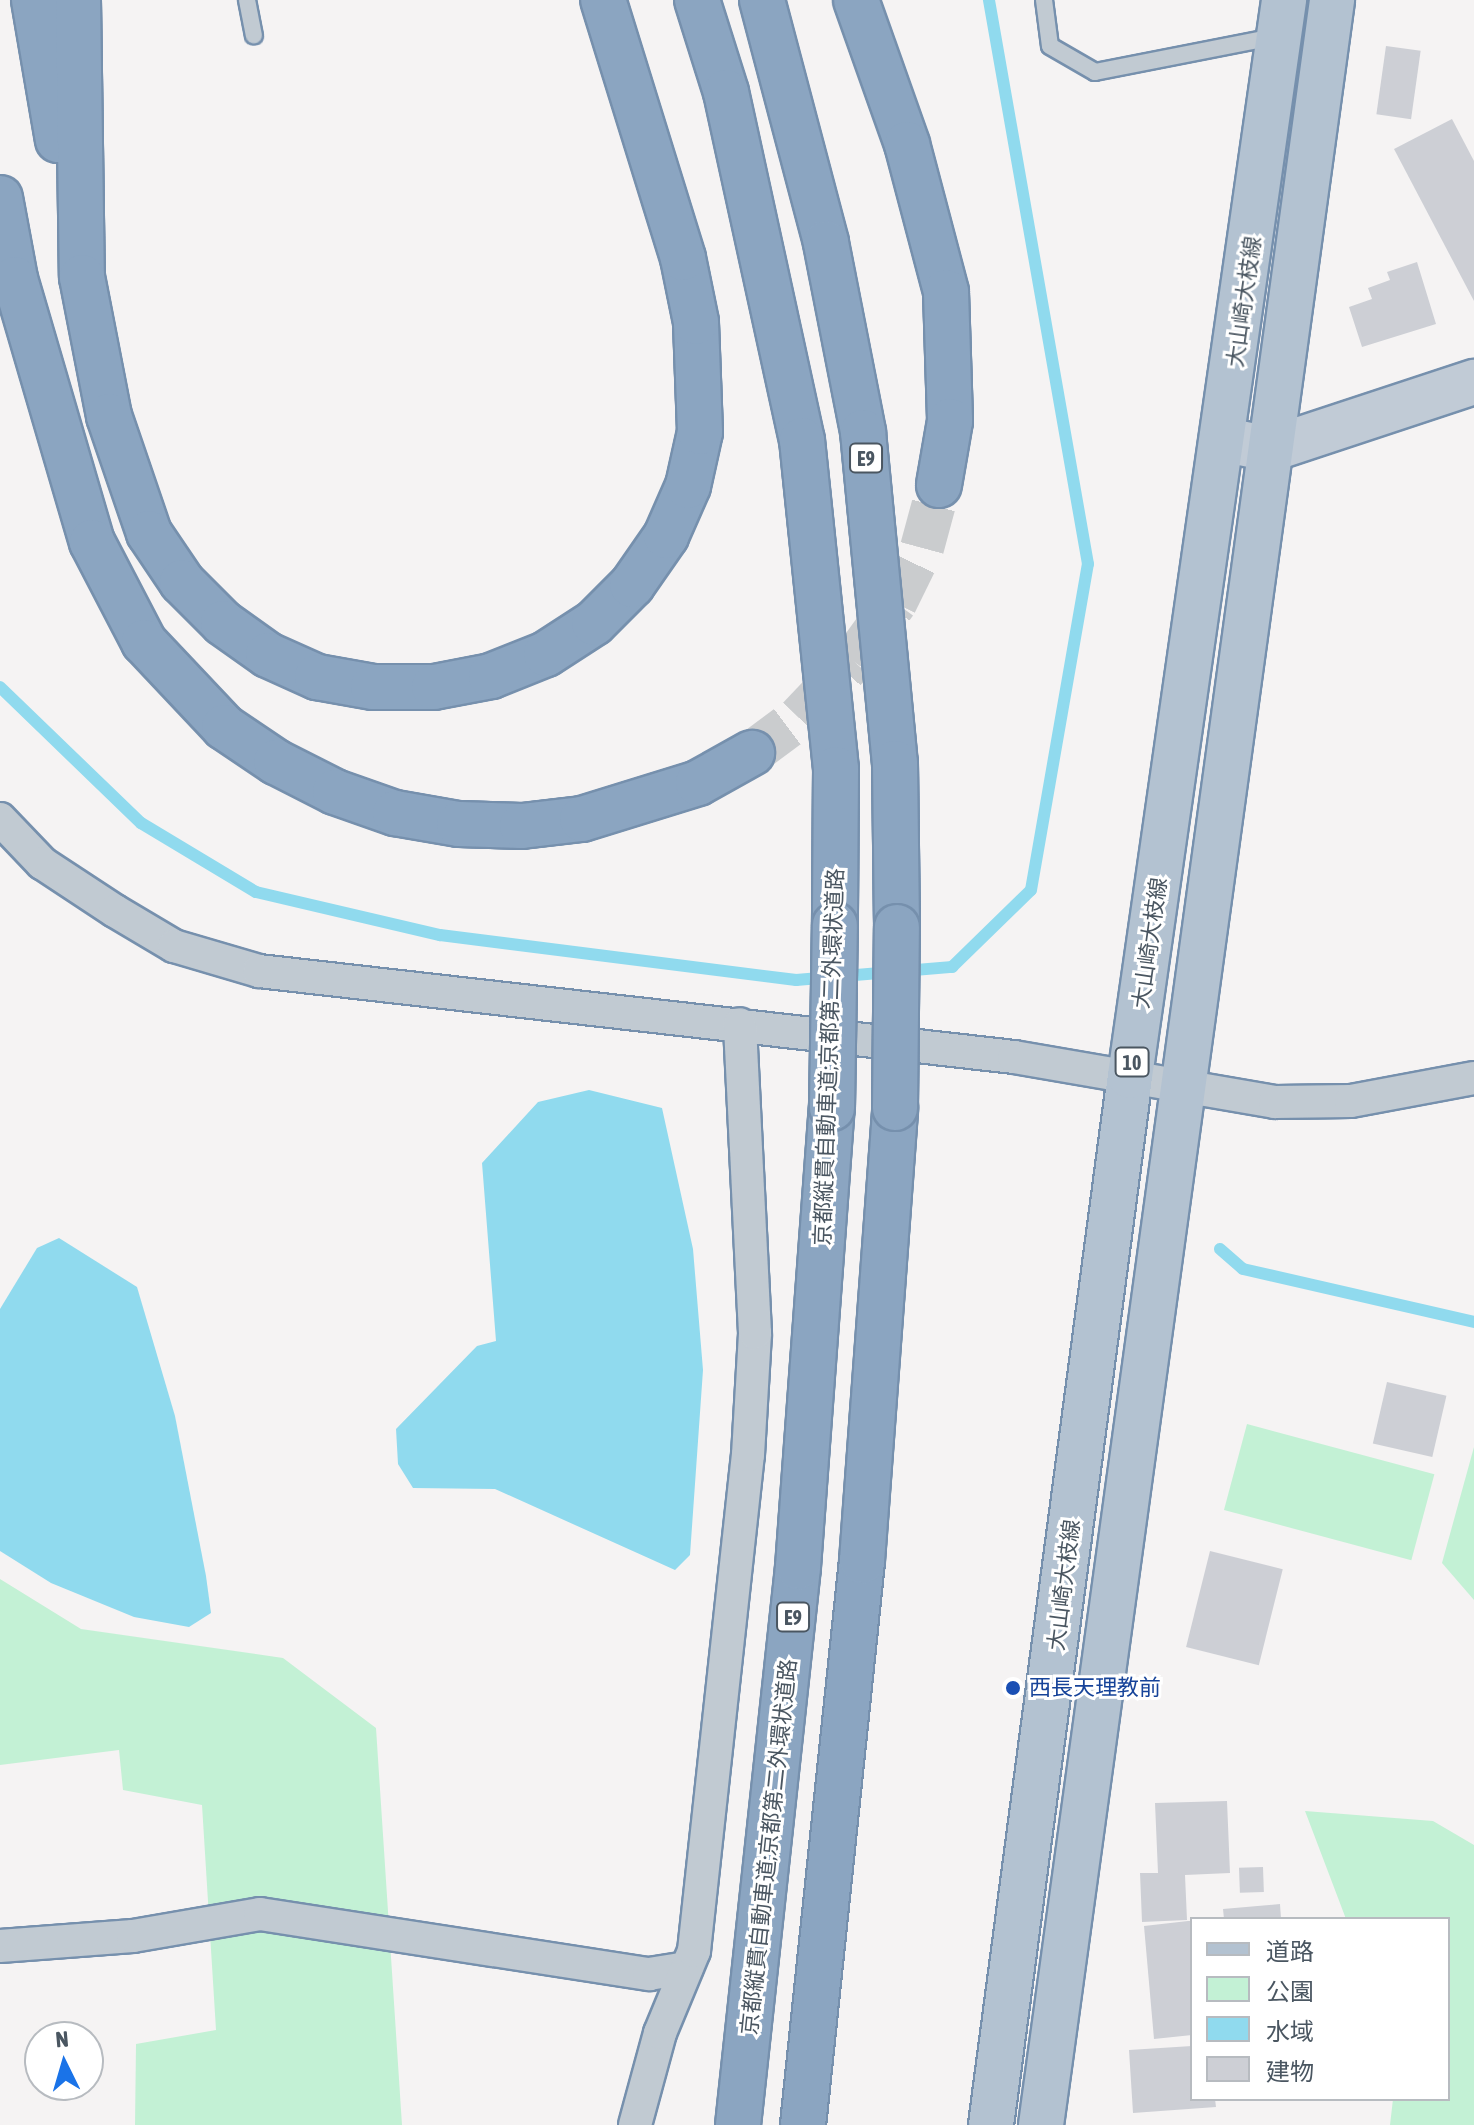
<!DOCTYPE html>
<meta charset="utf-8">
<style>
body{margin:0}
#map{position:relative;width:1474px;height:2125px;overflow:hidden;background:#f5f3f3;font-family:"Asap Condensed","Noto Sans JP",sans-serif}
div>[style]{position:absolute}
.green>*{inset:0;background:#c3f1d5;transform-origin:0 0}
.water>*{inset:0;background:#90daee}
.stream>*{height:12px;margin:-6px;padding:0 6px;transform-origin:6px;border-radius:6px;background:#90daee}
.building>*{inset:0;background:#cdcfd5;transform-origin:0 0}
.highway-tunnel>*{height:44px;margin-top:-22px;transform-origin:0;background:repeating-linear-gradient(90deg,#caccce 0 44px,transparent 0 66px)}
.roads{filter:drop-shadow(2px 0 #7690ad) drop-shadow(-2px 0 #7690ad) drop-shadow(0 2px #7690ad) drop-shadow(0 -2px #7690ad)}
.lane>*{height:16px;margin:-8px;padding:0 8px;transform-origin:8px;border-radius:8px;background:#c1cad2}
.street>*{height:32px;margin:-16px;padding:0 16px;transform-origin:16px;border-radius:16px;background:#c1cad2}
.secondary>*{height:44px;margin:-22px;padding:0 22px;transform-origin:22px;border-radius:22px;background:#c1cbd6}
.primary>*{height:44px;margin:-22px;padding:0 22px;transform-origin:22px;border-radius:22px;background:#b3c2d1}
.highway>*{height:44px;margin:-22px;padding:0 22px;transform-origin:22px;border-radius:22px;background:#8ba5c1}
.bridges{filter:drop-shadow(2px 0 #7690ad) drop-shadow(-2px 0 #7690ad) drop-shadow(0 2px #7690ad) drop-shadow(0 -2px #7690ad)}
.highway-bridge>*{height:44px;margin:-22px;padding:0 22px;transform-origin:22px;border-radius:22px;background:#8ba5c1}
.dots>*{width:22px;height:22px;translate:-50% -50%;box-sizing:border-box;border:4px solid #fff;border-radius:50%}
span{translate:-50% -50%;white-space:nowrap;text-align:center;line-height:1.15;-webkit-text-stroke:6px #fff;paint-order:stroke}
.shield-label span{padding:2px 6px;background:#fff;border:2px solid;border-radius:6px;-webkit-text-stroke-width:0}
.shield-label{font-size:20px;color:#4a5661;font-weight:700}
.street-label{font-size:22px;color:#4a5661}
.transit-label{font-size:22px;color:#164399}
.left{translate:0 -50%;text-align:left}
.legend{position:absolute;left:1190px;top:1917px;width:260px;height:184px;box-sizing:border-box;background:#fff;border:2px solid #b7bbc0;margin:0;padding:10px 14px;list-style:none;font-size:24px;color:#4a5661}
.legend li{display:flex;align-items:center;gap:16px;height:40px}
.legend b{width:40px;border:2px solid #b7bbc0}
.north{position:absolute;left:24px;top:2021px;width:80px;height:80px;box-sizing:border-box;background:#fff;border:2px solid #b7bbc0;border-radius:50%;rotate:355deg;font-size:22px;font-weight:700;line-height:32px;text-align:center;color:#4a5661}
.north::after{content:'';display:block;margin:auto;width:28px;height:36px;background:#1a73e8;clip-path:polygon(50% 0,100% 100%,50% 72%,0 100%)}
</style>
<div id="map">
<div class="green">
<div style="left:1247px;top:1424px;width:194px;height:89px;rotate:15deg"></div>
<div style="clip-path:polygon(1474px 1447px,1474px 1600px,1442px 1563px)"></div>
<div style="clip-path:polygon(0 1579px,81px 1629px,283px 1658px,376px 1728px,402px 2125px,135px 2125px,136px 2044px,216px 2030px,202px 1805px,123px 1790px,119px 1750px,0 1765px)"></div>
<div style="clip-path:polygon(1305px 1811px,1433px 1821px,1474px 1845px,1474px 2125px,1390px 2125px,1393px 2099px,1448px 2099px,1448px 1919px,1346px 1919px)"></div>
</div>
<div class="water">
<div style="clip-path:polygon(589px 1090px,662px 1108px,693px 1249px,703px 1370px,690px 1555px,675px 1570px,495px 1489px,413px 1488px,398px 1464px,396px 1429px,477px 1346px,496px 1341px,482px 1163px,538px 1102px)"></div>
<div style="clip-path:polygon(59px 1238px,137px 1287px,175px 1416px,206px 1576px,211px 1613px,189px 1627px,134px 1617px,51px 1583px,0 1551px,0 1309px,37px 1248px)"></div>
</div>
<div class="stream">
<div style="left:0;top:687px;width:196px;rotate:44deg"></div>
<div style="left:141px;top:823px;width:134px;rotate:31deg"></div>
<div style="left:256px;top:892px;width:189px;rotate:13.2deg"></div>
<div style="left:440px;top:935px;width:359px;rotate:7.2deg"></div>
<div style="left:796px;top:980px;width:157px;rotate:-4.8deg"></div>
<div style="left:952px;top:967px;width:110px;rotate:-44.3deg"></div>
<div style="left:1031px;top:890px;width:331px;rotate:-80.1deg"></div>
<div style="left:1088px;top:564px;width:573px;rotate:-99.96deg"></div>
<div style="left:1220px;top:1249px;width:30px;rotate:41deg"></div>
<div style="left:1243px;top:1269px;width:237px;rotate:12.9deg"></div>
</div>
<div class="building">
<div style="left:1386px;top:46px;width:35px;height:69px;rotate:8deg"></div>
<div style="clip-path:polygon(1452px 119px,1474px 161px,1474px 301px,1394px 149px)"></div>
<div style="clip-path:polygon(1417px 262px,1436px 324px,1362px 347px,1349px 307px,1372px 299px,1368px 288px,1390px 280px,1387px 272px)"></div>
<div style="left:1387px;top:1382px;width:61px;height:63px;rotate:13deg"></div>
<div style="left:1210px;top:1551px;width:75px;height:99px;rotate:14deg"></div>
<div style="clip-path:polygon(1227px 1801px,1230px 1873px,1185px 1875px,1187px 1920px,1142px 1922px,1140px 1873px,1158px 1873px,1155px 1803px)"></div>
<div style="left:1263px;top:1867px;width:25px;height:24px;rotate:88deg"></div>
<div style="clip-path:polygon(1280px 1904px,1281px 1919px,1224px 1919px,1223px 1909px)"></div>
<div style="clip-path:polygon(1188px 1921px,1192px 1921px,1192px 2035px,1154px 2039px,1144px 1926px)"></div>
<div style="clip-path:polygon(1192px 2046px,1192px 2099px,1215px 2099px,1216px 2107px,1133px 2113px,1129px 2050px)"></div>
</div>
<div class="highway-tunnel">
<div style="left:752px;top:753px;width:59px;rotate:-36.7deg"></div>
<div style="left:799px;top:718px;width:79px;rotate:-46.5deg"></div>
<div style="left:853px;top:661px;width:72px;rotate:-54.1deg"></div>
<div style="left:895px;top:603px;width:61px;rotate:-63.9deg"></div>
<div style="left:922px;top:548px;width:65px;rotate:-74.9deg"></div>
</div>
<div class="roads">
<div class="lane">
<div style="left:247px;top:0;width:36px;rotate:79deg"></div>
<div style="left:1044px;top:0;width:46px;rotate:82.6deg"></div>
<div style="left:1050px;top:46px;width:52px;rotate:30deg"></div>
<div style="left:1095px;top:72px;width:187px;rotate:-11.1deg"></div>
</div>
<div class="street">
<div style="left:0;top:819px;width:61px;rotate:46.3deg"></div>
<div style="left:42px;top:863px;width:87px;rotate:33.3deg"></div>
<div style="left:115px;top:911px;width:69px;rotate:30.7deg"></div>
<div style="left:174px;top:946px;width:89px;rotate:16.4deg"></div>
<div style="left:259px;top:971px;width:760px;rotate:6.5deg"></div>
<div style="left:1014px;top:1057px;width:265px;rotate:9.8deg"></div>
<div style="left:1275px;top:1102px;width:76px;rotate:-0.8deg"></div>
<div style="left:1351px;top:1101px;width:125px;rotate:-10.6deg"></div>
<div style="left:0;top:1946px;width:133px;rotate:-4.3deg"></div>
<div style="left:133px;top:1936px;width:129px;rotate:-9.8deg"></div>
<div style="left:260px;top:1914px;width:394px;rotate:8.8deg"></div>
<div style="left:649px;top:1974px;width:38px;rotate:-9deg"></div>
<div style="left:635px;top:2125px;width:95px;rotate:-74.8deg"></div>
<div style="left:660px;top:2033px;width:89px;rotate:-67.5deg"></div>
<div style="left:694px;top:1951px;width:499px;rotate:-83.8deg"></div>
<div style="left:748px;top:1455px;width:122px;rotate:-86.7deg"></div>
<div style="left:755px;top:1333px;width:309px;rotate:-92.8deg"></div>
</div>
<div class="secondary">
<div style="left:1225px;top:440px;width:47px;rotate:11.1deg"></div>
<div style="left:1271px;top:449px;width:214px;rotate:-18.3deg"></div>
</div>
<div class="primary">
<div style="left:991px;top:2125px;width:1058px;rotate:-82.45deg"></div>
<div style="left:1130px;top:1076px;width:1087px;rotate:-81.85deg"></div>
<div style="left:1041px;top:2125px;width:2145px;rotate:-82.2deg"></div>
</div>
<div class="highway">
<div style="left:34px;top:0;width:142px;rotate:80.3deg"></div>
<div style="left:78px;top:0;width:277px;rotate:89.2deg"></div>
<div style="left:82px;top:277px;width:142px;rotate:79deg"></div>
<div style="left:109px;top:416px;width:124px;rotate:71.1deg"></div>
<div style="left:149px;top:533px;width:59px;rotate:56deg"></div>
<div style="left:182px;top:582px;width:58px;rotate:45deg"></div>
<div style="left:223px;top:623px;width:55px;rotate:35.4deg"></div>
<div style="left:268px;top:655px;width:54px;rotate:24.2deg"></div>
<div style="left:317px;top:677px;width:57px;rotate:10.1deg"></div>
<div style="left:373px;top:687px;width:61px"></div>
<div style="left:434px;top:687px;width:58px;rotate:-10.9deg"></div>
<div style="left:491px;top:676px;width:59px;rotate:-21.8deg"></div>
<div style="left:546px;top:654px;width:57px;rotate:-32.9deg"></div>
<div style="left:594px;top:623px;width:54px;rotate:-45deg"></div>
<div style="left:632px;top:585px;width:60px;rotate:-55.2deg"></div>
<div style="left:666px;top:536px;width:55px;rotate:-66.3deg"></div>
<div style="left:688px;top:486px;width:55px;rotate:-77.5deg"></div>
<div style="left:700px;top:432px;width:110px;rotate:-92.1deg"></div>
<div style="left:696px;top:322px;width:65px;rotate:-101.5deg"></div>
<div style="left:683px;top:258px;width:270px;rotate:-107.2deg"></div>
<div style="left:697px;top:0;width:96px;rotate:72.5deg"></div>
<div style="left:726px;top:92px;width:356px;rotate:77.7deg"></div>
<div style="left:802px;top:440px;width:331px;rotate:84.1deg"></div>
<div style="left:836px;top:769px;width:156px;rotate:90.4deg"></div>
<div style="left:762px;top:0;width:251px;rotate:75.2deg"></div>
<div style="left:826px;top:243px;width:193px;rotate:78.9deg"></div>
<div style="left:863px;top:432px;width:333px;rotate:84.5deg"></div>
<div style="left:895px;top:763px;width:164px;rotate:89.3deg"></div>
<div style="left:856px;top:0;width:153px;rotate:70.5deg"></div>
<div style="left:907px;top:144px;width:153px;rotate:75.2deg"></div>
<div style="left:946px;top:292px;width:129px;rotate:88.2deg"></div>
<div style="left:950px;top:421px;width:65px;rotate:99.8deg"></div>
<div style="left:0;top:198px;width:82px;rotate:79.5deg"></div>
<div style="left:15px;top:279px;width:274px;rotate:73.7deg"></div>
<div style="left:92px;top:542px;width:113px;rotate:62.5deg"></div>
<div style="left:144px;top:642px;width:117px;rotate:46.7deg"></div>
<div style="left:224px;top:727px;width:63px;rotate:33.9deg"></div>
<div style="left:276px;top:762px;width:66px;rotate:27deg"></div>
<div style="left:335px;top:792px;width:64px;rotate:19.3deg"></div>
<div style="left:395px;top:813px;width:65px;rotate:9.8deg"></div>
<div style="left:459px;top:824px;width:63px;rotate:1.8deg"></div>
<div style="left:522px;top:826px;width:60px;rotate:-6.7deg"></div>
<div style="left:582px;top:819px;width:121px;rotate:-17.2deg"></div>
<div style="left:698px;top:783px;width:62px;rotate:-29.1deg"></div>
<div style="left:738px;top:2125px;width:561px;rotate:-83.86deg"></div>
<div style="left:798px;top:1567px;width:460px;rotate:-85.8deg"></div>
<div style="left:803px;top:2125px;width:567px;rotate:-84.03deg"></div>
<div style="left:862px;top:1561px;width:454px;rotate:-85.8deg"></div>
</div>
</div>
<div class="bridges">
<div class="highway-bridge">
<div style="left:832px;top:1108px;width:183px;rotate:-89.1deg"></div>
<div style="left:895px;top:1108px;width:181px;rotate:-89.4deg"></div>
</div>
</div>
<div class="dots">
<div style="left:1013px;top:1688px;background:#1a4fb4"></div>
</div>
<div class="shield-label">
<span style="left:866px;top:458px">E9</span>
<span style="left:1132px;top:1062px">10</span>
<span style="left:793px;top:1617px">E9</span>
</div>
<div class="street-label">
<span style="left:1244px;top:302px;rotate:-82deg">大山崎大枝線</span>
<span style="left:1150px;top:943px;rotate:-82deg">大山崎大枝線</span>
<span style="left:829px;top:1057px;rotate:-88deg">京都縦貫自動車道;京都第二外環状道路</span>
<span style="left:1064px;top:1585px;rotate:-83deg">大山崎大枝線</span>
<span style="left:769px;top:1847px;rotate:-84deg">京都縦貫自動車道;京都第二外環状道路</span>
</div>
<div class="transit-label">
<span class="left" style="left:1029px;top:1688px">西長天理教前</span>
</div>
<ul class="legend">
<li><b style="height:10px;background:#b3c2d1"></b>道路</li>
<li><b style="height:22px;background:#c3f1d5"></b>公園</li>
<li><b style="height:22px;background:#90daee"></b>水域</li>
<li><b style="height:22px;background:#cdcfd5"></b>建物</li>
</ul>
<div class="north">N</div>
</div>
